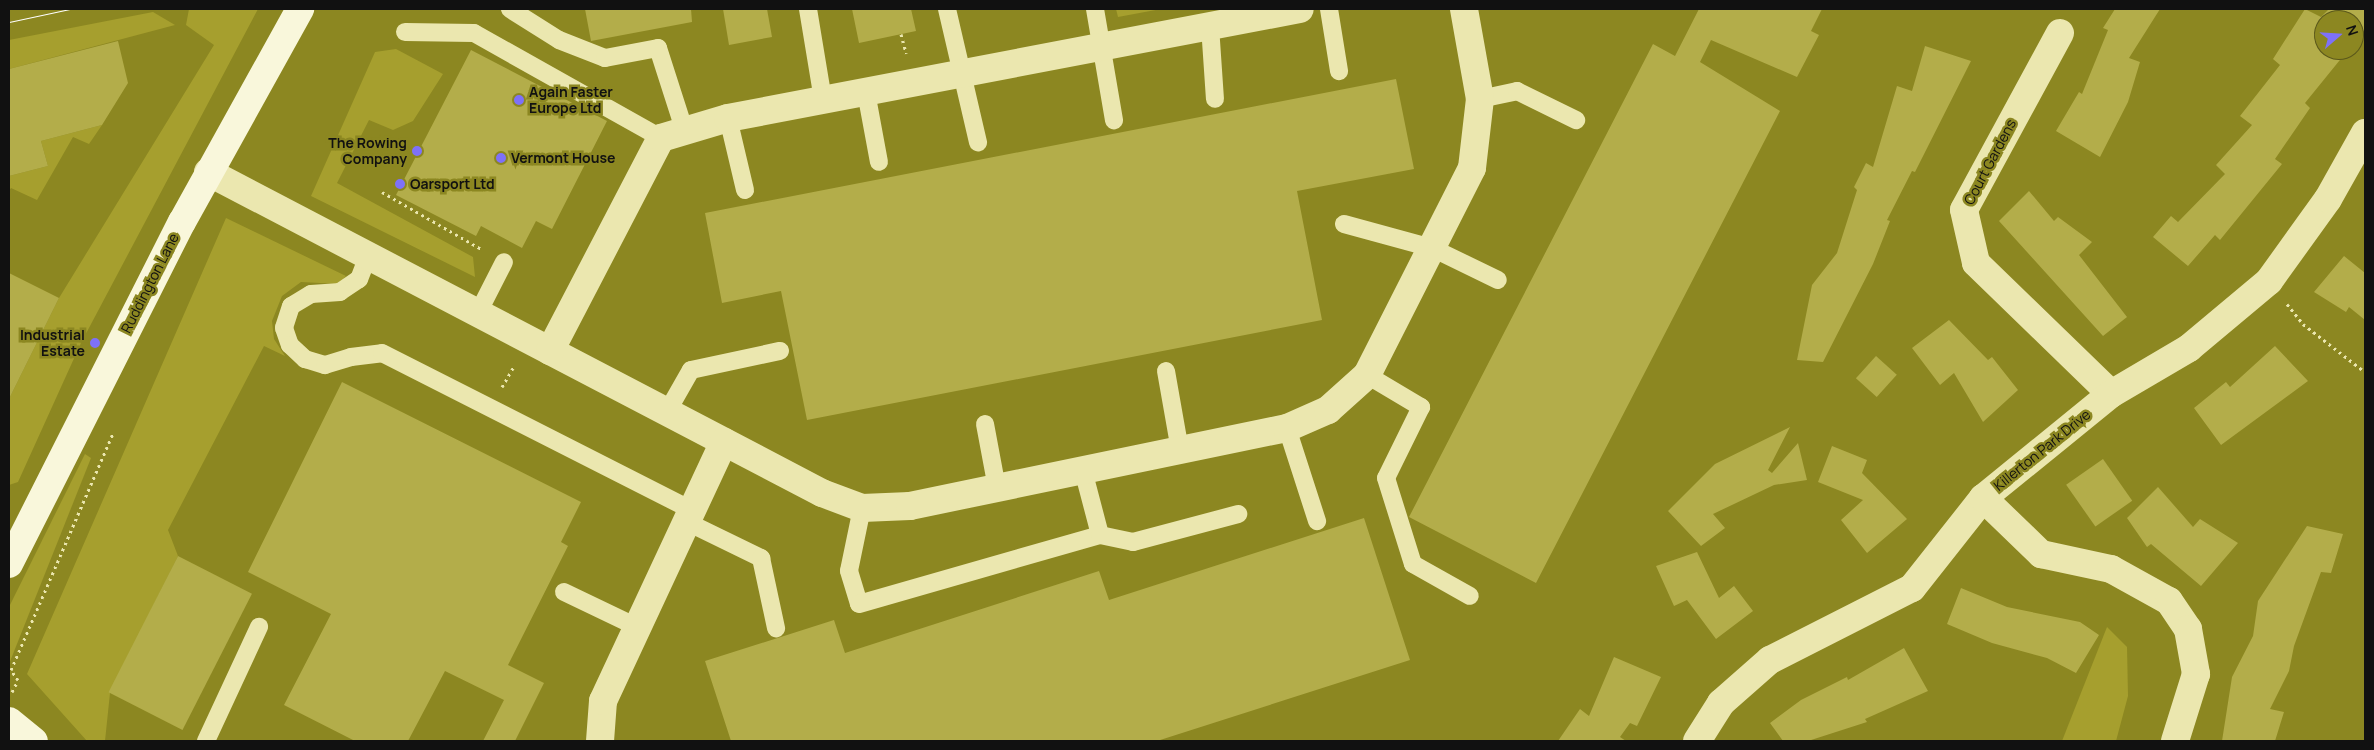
<!DOCTYPE html>
<style>
body{margin:0}
#map{position:relative;width:2374px;height:750px;overflow:hidden;background:#8c8721;font-family:Manrope,sans-serif}
div>[style]{position:absolute}
.green>*{inset:0;background:#a69f2e}
.building>*{inset:0;background:#b3ad4a;transform-origin:0 0}
.path>*{height:3px;margin-top:-1.5px;transform-origin:0;background:repeating-linear-gradient(90deg,#ebe7af 0 2.5px,transparent 0 6.5px)}
.lane>*{height:18px;margin:-9px;padding:0 9px;transform-origin:9px;border-radius:9px;background:#ebe7af}
.street>*{height:28px;margin:-14px;padding:0 14px;transform-origin:14px;border-radius:14px;background:#ebe7af}
.secondary>*{height:28px;margin:-14px;padding:0 14px;transform-origin:14px;border-radius:14px;background:#f9f7db}
.tram>*{height:1px;margin:-0.5px;padding:0 0.5px;transform-origin:0.5px;border-radius:0.5px;background:#fff}
.dots>*{width:14px;height:14px;translate:-50% -50%;box-sizing:border-box;border:2px solid #8c8721;border-radius:50%}
span{translate:-50% -50%;white-space:nowrap;text-align:center;line-height:1.15;-webkit-text-stroke:5px #8c8721;paint-order:stroke}
.poi-label{font-size:14px;color:#111;font-weight:700}
.left{translate:0 -50%;text-align:left}
.right{translate:-100% -50%;text-align:right}
.street-label{font-size:14px;color:#111}
.frame{position:absolute;inset:0;border:10px solid #111;pointer-events:none}
.north{position:absolute;left:2314px;top:10px;width:50px;height:50px;box-sizing:border-box;background:#8c8721;border:1px solid #5b581b;border-radius:50%;rotate:71deg;font-size:14px;font-weight:700;line-height:20px;text-align:center;color:#111}
.north::after{content:'';display:block;margin:auto;width:18px;height:22px;background:#7e71f8;clip-path:polygon(50% 0,100% 100%,50% 72%,0 100%)}
</style>
<div id="map">
<div class="green">
<div style="clip-path:polygon(189px 9px,258px 9px,81px 343px,18px 482px,9px 485px,9px 399px,59px 298px,214px 45px,186px 25px)"></div>
<div style="clip-path:polygon(1116px 9px,1161px 9px,1118px 17px)"></div>
<div style="clip-path:polygon(153px 12px,175px 25px,9px 69px,9px 40px)"></div>
<div style="clip-path:polygon(396px 49px,443px 74px,413px 121px,393px 130px,369px 120px,337px 183px,473px 257px,475px 277px,311px 196px,375px 52px)"></div>
<div style="clip-path:polygon(102px 125px,89px 144px,73px 137px,37px 200px,11px 188px,9px 191px,9px 176px,48px 166px,41px 141px)"></div>
<div style="clip-path:polygon(226px 218px,346px 276px,339px 284px,301px 282px,282px 296px,272px 321px,274px 339px,285px 356px,264px 346px,168px 530px,178px 556px,110px 693px,105px 741px,87px 741px,27px 674px)"></div>
<div style="clip-path:polygon(85px 454px,91px 458px,9px 664px,10px 605px)"></div>
<div style="clip-path:polygon(2107px 627px,2127px 647px,2128px 696px,2116px 741px,2062px 741px)"></div>
</div>
<div class="building">
<div style="clip-path:polygon(585px 9px,691px 9px,692px 22px,591px 41px)"></div>
<div style="clip-path:polygon(723px 9px,767px 9px,772px 37px,729px 45px)"></div>
<div style="clip-path:polygon(852px 9px,911px 9px,916px 31px,859px 43px)"></div>
<div style="clip-path:polygon(1699px 9px,1822px 9px,1811px 31px,1819px 35px,1797px 77px,1711px 40px,1700px 62px,1780px 111px,1536px 583px,1409px 517px,1653px 44px,1675px 56px)"></div>
<div style="clip-path:polygon(2115px 9px,2160px 9px,2129px 58px,2140px 62px,2128px 102px,2100px 157px,2056px 131px,2079px 92px,2082px 94px,2108px 30px,2103px 28px)"></div>
<div style="clip-path:polygon(2305px 9px,2321px 17px,2329px 9px,2365px 9px,2365px 29px,2354px 43px,2354px 20px,2324px 20px,2324px 50px,2348px 50px,2305px 103px,2310px 108px,2275px 159px,2282px 164px,2220px 240px,2215px 235px,2188px 266px,2153px 237px,2171px 216px,2178px 222px,2225px 174px,2216px 165px,2252px 125px,2240px 116px,2280px 65px,2273px 59px)"></div>
<div style="clip-path:polygon(118px 41px,128px 83px,102px 125px,41px 141px,48px 166px,9px 176px,9px 69px)"></div>
<div style="clip-path:polygon(1925px 46px,1971px 61px,1915px 172px,1912px 171px,1887px 220px,1890px 221px,1873px 264px,1823px 362px,1797px 360px,1812px 285px,1837px 253px,1857px 190px,1854px 187px,1866px 163px,1873px 167px,1897px 86px,1912px 91px)"></div>
<div style="clip-path:polygon(471px 50px,607px 121px,552px 229px,536px 221px,522px 248px,481px 226px,476px 236px,396px 195px)"></div>
<div style="clip-path:polygon(1396px 79px,1414px 169px,1297px 191px,1322px 320px,807px 420px,781px 291px,722px 303px,705px 213px)"></div>
<div style="clip-path:polygon(2029px 191px,2054px 221px,2058px 217px,2092px 242px,2079px 255px,2127px 317px,2103px 336px,1999px 221px)"></div>
<div style="clip-path:polygon(2344px 256px,2365px 273px,2365px 320px,2349px 307px,2346px 312px,2314px 292px)"></div>
<div style="clip-path:polygon(9px 273px,59px 298px,9px 399px)"></div>
<div style="clip-path:polygon(1949px 320px,1988px 360px,1992px 357px,2018px 390px,1983px 422px,1954px 373px,1940px 385px,1912px 348px)"></div>
<div style="clip-path:polygon(2275px 346px,2308px 381px,2221px 445px,2194px 408px,2226px 382px,2230px 387px)"></div>
<div style="left:1876px;top:356px;width:28px;height:30px;rotate:42deg"></div>
<div style="clip-path:polygon(342px 382px,581px 502px,561px 542px,568px 546px,508px 665px,544px 683px,515px 741px,483px 741px,504px 700px,445px 671px,408px 741px,355px 741px,284px 705px,331px 614px,248px 572px)"></div>
<div style="clip-path:polygon(1790px 427px,1768px 470px,1772px 473px,1798px 443px,1807px 480px,1774px 485px,1713px 514px,1725px 528px,1701px 546px,1668px 511px,1715px 464px)"></div>
<div style="clip-path:polygon(1832px 446px,1867px 460px,1862px 473px,1907px 519px,1867px 553px,1841px 520px,1863px 500px,1818px 482px)"></div>
<div style="left:2103px;top:459px;width:51px;height:45px;rotate:55deg"></div>
<div style="clip-path:polygon(2158px 487px,2193px 527px,2200px 519px,2238px 543px,2201px 586px,2151px 544px,2147px 547px,2127px 518px)"></div>
<div style="clip-path:polygon(1364px 518px,1410px 660px,1157px 741px,731px 741px,705px 661px,834px 620px,845px 653px,1099px 571px,1109px 600px)"></div>
<div style="clip-path:polygon(2307px 526px,2343px 534px,2331px 573px,2321px 572px,2294px 646px,2289px 671px,2270px 709px,2284px 712px,2275px 741px,2222px 741px,2232px 677px,2253px 636px,2258px 601px)"></div>
<div style="clip-path:polygon(1697px 552px,1719px 598px,1734px 586px,1753px 611px,1716px 639px,1687px 600px,1674px 606px,1656px 566px)"></div>
<div style="left:178px;top:556px;width:83px;height:153px;rotate:27deg"></div>
<div style="clip-path:polygon(1961px 588px,2007px 607px,2080px 622px,2099px 635px,2076px 673px,2047px 658px,1992px 643px,1947px 624px)"></div>
<div style="clip-path:polygon(1904px 648px,1928px 691px,1865px 719px,1867px 722px,1808px 741px,1783px 741px,1770px 723px,1801px 700px,1847px 677px,1848px 680px)"></div>
<div style="clip-path:polygon(1614px 657px,1661px 677px,1637px 726px,1630px 723px,1620px 737px,1626px 741px,1558px 741px,1580px 709px,1589px 716px)"></div>
</div>
<div class="path">
<div style="left:901px;top:34px;width:20px;rotate:75deg"></div>
<div style="left:382px;top:192px;width:116px;rotate:29.9deg"></div>
<div style="left:2287px;top:304px;width:26px;rotate:51deg"></div>
<div style="left:2303px;top:324px;width:78px;rotate:37.7deg"></div>
<div style="left:502px;top:387px;width:24px;rotate:-60deg"></div>
<div style="left:12px;top:692px;width:13px;rotate:-63deg"></div>
<div style="left:18px;top:680px;width:12px;rotate:-125deg"></div>
<div style="left:11px;top:670px;width:258px;rotate:-66.7deg"></div>
</div>
<div class="lane">
<div style="left:510px;top:9px;width:58px;rotate:32.3deg"></div>
<div style="left:559px;top:40px;width:49px;rotate:21.4deg"></div>
<div style="left:605px;top:58px;width:54px;rotate:-10.7deg"></div>
<div style="left:658px;top:48px;width:85px;rotate:72.2deg"></div>
<div style="left:808px;top:9px;width:92px;rotate:80.6deg"></div>
<div style="left:947px;top:9px;width:137px;rotate:76.9deg"></div>
<div style="left:1095px;top:9px;width:113px;rotate:80.3deg"></div>
<div style="left:1329px;top:9px;width:63px;rotate:80.8deg"></div>
<div style="left:1210px;top:26px;width:73px;rotate:86.1deg"></div>
<div style="left:405px;top:32px;width:69px;rotate:0.8deg"></div>
<div style="left:474px;top:33px;width:214px;rotate:29.3deg"></div>
<div style="left:866px;top:92px;width:71px;rotate:79.5deg"></div>
<div style="left:1480px;top:99px;width:38px;rotate:-12deg"></div>
<div style="left:1517px;top:91px;width:66px;rotate:26.2deg"></div>
<div style="left:728px;top:118px;width:74px;rotate:76.7deg"></div>
<div style="left:1344px;top:224px;width:91px;rotate:15.3deg"></div>
<div style="left:1432px;top:248px;width:73px;rotate:25.9deg"></div>
<div style="left:368px;top:256px;width:25px;rotate:111deg"></div>
<div style="left:359px;top:279px;width:23px;rotate:146deg"></div>
<div style="left:340px;top:292px;width:29px;rotate:176deg"></div>
<div style="left:311px;top:294px;width:23px;rotate:149deg"></div>
<div style="left:291px;top:306px;width:23px;rotate:108deg"></div>
<div style="left:284px;top:328px;width:18px;rotate:71deg"></div>
<div style="left:290px;top:345px;width:21px;rotate:43deg"></div>
<div style="left:305px;top:359px;width:21px;rotate:17deg"></div>
<div style="left:325px;top:365px;width:27px;rotate:-17deg"></div>
<div style="left:351px;top:357px;width:31px;rotate:-7deg"></div>
<div style="left:382px;top:353px;width:347px;rotate:26.9deg"></div>
<div style="left:478px;top:313px;width:57px;rotate:-63deg"></div>
<div style="left:1166px;top:371px;width:80px;rotate:80deg"></div>
<div style="left:1367px;top:375px;width:63px;rotate:30.7deg"></div>
<div style="left:1421px;top:407px;width:79px;rotate:116.2deg"></div>
<div style="left:1386px;top:478px;width:90px;rotate:72.6deg"></div>
<div style="left:1413px;top:564px;width:65px;rotate:29.3deg"></div>
<div style="left:667px;top:412px;width:48px;rotate:-60.3deg"></div>
<div style="left:691px;top:370px;width:91px;rotate:-12.1deg"></div>
<div style="left:985px;top:424px;width:65px;rotate:79.4deg"></div>
<div style="left:1287px;top:428px;width:98px;rotate:72.1deg"></div>
<div style="left:1083px;top:470px;width:67px;rotate:75.3deg"></div>
<div style="left:862px;top:508px;width:64px;rotate:101.7deg"></div>
<div style="left:849px;top:571px;width:34px;rotate:73deg"></div>
<div style="left:859px;top:604px;width:251px;rotate:-16deg"></div>
<div style="left:1100px;top:535px;width:34px;rotate:12deg"></div>
<div style="left:1133px;top:542px;width:109px;rotate:-14.9deg"></div>
<div style="left:685px;top:521px;width:85px;rotate:26deg"></div>
<div style="left:761px;top:558px;width:72px;rotate:77.9deg"></div>
<div style="left:564px;top:592px;width:81px;rotate:25.6deg"></div>
<div style="left:206px;top:741px;width:126px;rotate:-65.1deg"></div>
</div>
<div class="street">
<div style="left:2060px;top:33px;width:201px;rotate:118.5deg"></div>
<div style="left:1964px;top:210px;width:54px;rotate:77.2deg"></div>
<div style="left:1976px;top:263px;width:188px;rotate:44.1deg"></div>
<div style="left:208px;top:172px;width:693px;rotate:27.6deg"></div>
<div style="left:822px;top:493px;width:43px;rotate:20.6deg"></div>
<div style="left:862px;top:508px;width:48px;rotate:-2.4deg"></div>
<div style="left:910px;top:506px;width:385px;rotate:-11.7deg"></div>
<div style="left:1287px;top:428px;width:45px;rotate:-23.7deg"></div>
<div style="left:1328px;top:410px;width:52px;rotate:-41.9deg"></div>
<div style="left:1367px;top:375px;width:232px;rotate:-63.1deg"></div>
<div style="left:1472px;top:168px;width:69px;rotate:-83.4deg"></div>
<div style="left:1480px;top:99px;width:91px;rotate:-100.1deg"></div>
<div style="left:550px;top:351px;width:240px;rotate:-62.5deg"></div>
<div style="left:661px;top:138px;width:70px;rotate:-16.6deg"></div>
<div style="left:728px;top:118px;width:582px;rotate:-10.79deg"></div>
<div style="left:1983px;top:498px;width:81px;rotate:44deg"></div>
<div style="left:2041px;top:554px;width:72px;rotate:12.1deg"></div>
<div style="left:2111px;top:569px;width:66px;rotate:28.9deg"></div>
<div style="left:2169px;top:601px;width:34px;rotate:56deg"></div>
<div style="left:2188px;top:629px;width:46px;rotate:79.9deg"></div>
<div style="left:2196px;top:674px;width:70px;rotate:107.4deg"></div>
<div style="left:600px;top:741px;width:40px;rotate:-85.7deg"></div>
<div style="left:603px;top:701px;width:286px;rotate:-65deg"></div>
<div style="left:1697px;top:741px;width:45px;rotate:-57.7deg"></div>
<div style="left:1721px;top:703px;width:65px;rotate:-41.3deg"></div>
<div style="left:1770px;top:660px;width:159px;rotate:-26.9deg"></div>
<div style="left:1912px;top:588px;width:115px;rotate:-51.7deg"></div>
<div style="left:1983px;top:498px;width:165px;rotate:-39.1deg"></div>
<div style="left:2111px;top:394px;width:91px;rotate:-30.5deg"></div>
<div style="left:2189px;top:348px;width:104px;rotate:-39.9deg"></div>
<div style="left:2269px;top:281px;width:101px;rotate:-54.3deg"></div>
<div style="left:2328px;top:199px;width:76px;rotate:-60.7deg"></div>
</div>
<div class="secondary">
<div style="left:9px;top:564px;width:383px;rotate:-63.2deg"></div>
<div style="left:182px;top:222px;width:244px;rotate:-61deg"></div>
<div style="left:9px;top:721px;width:32px;rotate:39deg"></div>
</div>
<div class="tram">
<div style="left:9px;top:22px;width:62px;rotate:-12deg"></div>
</div>
<div class="dots">
<div style="left:519px;top:100px;background:#7e71f8"></div>
<div style="left:417px;top:151px;background:#7e71f8"></div>
<div style="left:501px;top:158px;background:#7e71f8"></div>
<div style="left:400px;top:184px;background:#7e71f8"></div>
<div style="left:95px;top:343px;background:#7e71f8"></div>
</div>
<div class="poi-label">
<span class="left" style="left:529px;top:100px">Again Faster<br>Europe Ltd</span>
<span class="right" style="left:407px;top:151px">The Rowing<br>Company</span>
<span class="left" style="left:511px;top:158px">Vermont House</span>
<span class="left" style="left:410px;top:184px">Oarsport Ltd</span>
<span class="right" style="left:85px;top:343px">Industrial<br>Estate</span>
</div>
<div class="street-label">
<span style="left:1990px;top:162px;rotate:-62deg">Court Gardens</span>
<span style="left:150px;top:283px;rotate:-63deg">Ruddington Lane</span>
<span style="left:2042px;top:450px;rotate:-39deg">Killerton Park Drive</span>
</div>
<div class="frame"></div>
<div class="north">N</div>
</div>
